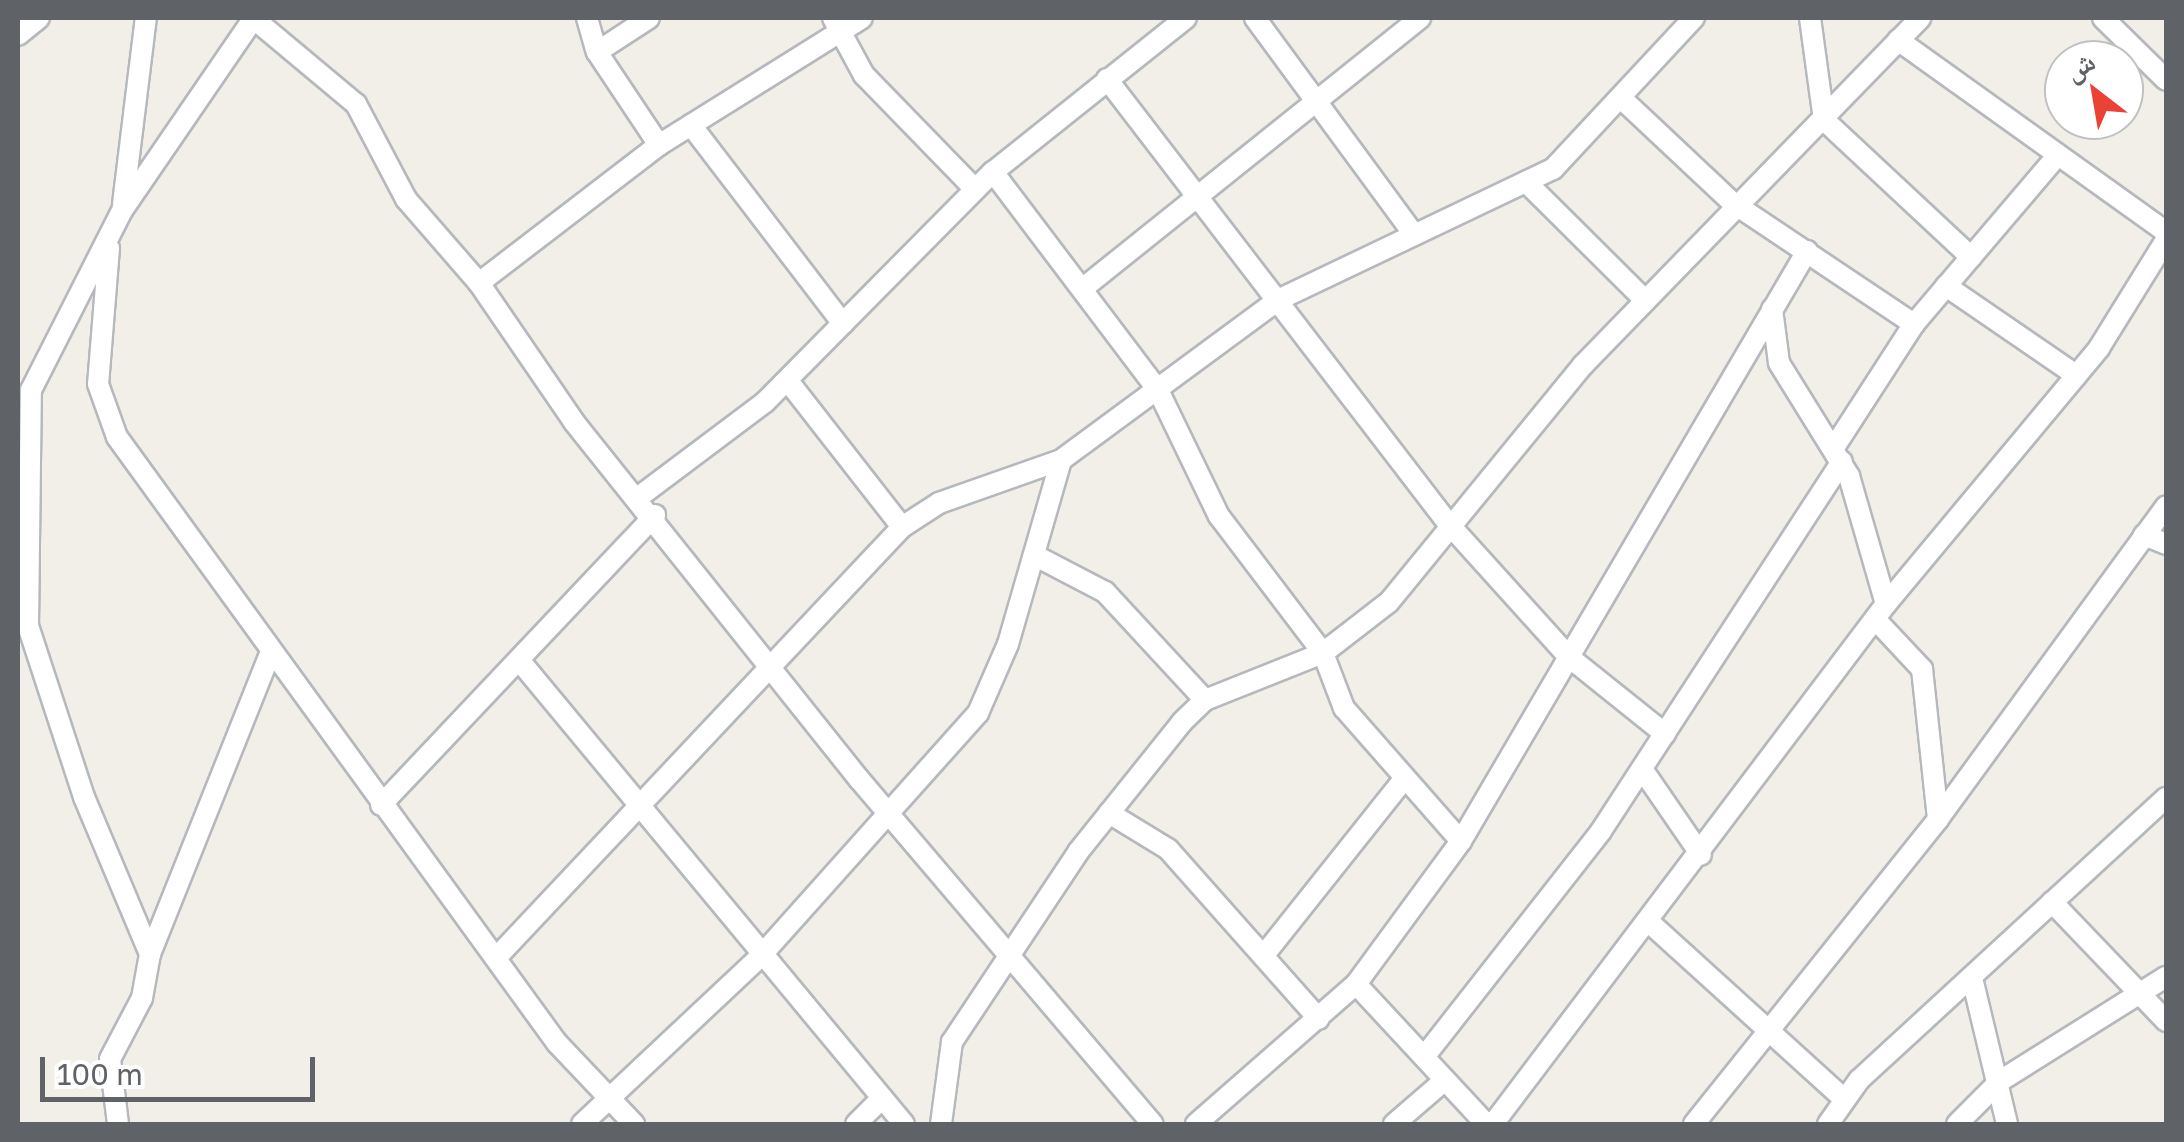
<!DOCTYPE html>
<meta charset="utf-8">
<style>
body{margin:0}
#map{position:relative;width:2184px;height:1142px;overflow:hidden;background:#f1efe8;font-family:"Golos Text","Noto Naskh Arabic",sans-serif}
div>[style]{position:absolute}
.roads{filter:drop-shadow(2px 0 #b5b8bc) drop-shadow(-2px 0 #b5b8bc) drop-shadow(0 2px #b5b8bc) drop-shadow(0 -2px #b5b8bc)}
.minor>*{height:20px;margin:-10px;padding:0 10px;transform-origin:10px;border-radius:10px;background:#fff}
span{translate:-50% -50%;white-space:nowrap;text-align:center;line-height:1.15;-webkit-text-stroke:9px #fff;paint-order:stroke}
.frame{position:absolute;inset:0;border:20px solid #5f6368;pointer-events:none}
.north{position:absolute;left:2044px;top:40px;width:100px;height:100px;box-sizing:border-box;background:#fff;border:2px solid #bfc1c3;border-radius:50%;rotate:329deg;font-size:28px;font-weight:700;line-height:40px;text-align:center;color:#5f6368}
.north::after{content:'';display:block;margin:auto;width:35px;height:45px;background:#ea4335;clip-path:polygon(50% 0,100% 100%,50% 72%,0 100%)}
.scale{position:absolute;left:40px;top:1057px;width:275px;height:45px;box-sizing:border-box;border:5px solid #5f6368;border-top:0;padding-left:12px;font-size:30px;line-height:35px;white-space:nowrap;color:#5f6368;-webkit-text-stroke:8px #fff;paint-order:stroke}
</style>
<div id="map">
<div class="roads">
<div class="minor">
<div style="left:253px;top:18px;width:134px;rotate:39.9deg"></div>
<div style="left:356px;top:104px;width:107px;rotate:62.2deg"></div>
<div style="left:406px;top:199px;width:111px;rotate:49deg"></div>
<div style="left:479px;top:283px;width:168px;rotate:55.6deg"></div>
<div style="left:574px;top:422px;width:457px;rotate:51.4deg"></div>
<div style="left:859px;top:779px;width:453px;rotate:49.6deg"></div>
<div style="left:587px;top:18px;width:35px;rotate:74deg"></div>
<div style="left:597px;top:52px;width:112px;rotate:56.3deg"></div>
<div style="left:833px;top:18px;width:65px;rotate:61.5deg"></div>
<div style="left:864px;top:75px;width:159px;rotate:45.8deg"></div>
<div style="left:1255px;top:18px;width:265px;rotate:53.7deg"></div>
<div style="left:1810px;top:18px;width:103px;rotate:82.2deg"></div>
<div style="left:1824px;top:120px;width:201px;rotate:43deg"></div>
<div style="left:2103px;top:18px;width:88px;rotate:44.5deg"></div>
<div style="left:18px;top:35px;width:27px;rotate:-39deg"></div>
<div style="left:1898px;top:40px;width:330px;rotate:35.6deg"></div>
<div style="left:597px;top:52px;width:62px;rotate:-33.2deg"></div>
<div style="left:1107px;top:79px;width:558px;rotate:52.49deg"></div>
<div style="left:1447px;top:522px;width:182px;rotate:47.9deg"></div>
<div style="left:1569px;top:657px;width:123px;rotate:38.7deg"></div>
<div style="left:1621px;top:98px;width:154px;rotate:43.2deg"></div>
<div style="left:1733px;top:203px;width:218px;rotate:33.8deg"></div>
<div style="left:691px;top:125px;width:250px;rotate:52.6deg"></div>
<div style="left:993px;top:172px;width:273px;rotate:52.9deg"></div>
<div style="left:1158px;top:390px;width:140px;rotate:64.2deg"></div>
<div style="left:1219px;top:516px;width:172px;rotate:52.8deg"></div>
<div style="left:1323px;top:653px;width:59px;rotate:69.1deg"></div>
<div style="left:1344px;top:708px;width:177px;rotate:48.7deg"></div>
<div style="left:1526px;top:182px;width:166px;rotate:44.8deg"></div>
<div style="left:123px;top:204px;width:187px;rotate:-83deg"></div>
<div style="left:109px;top:248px;width:136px;rotate:94.6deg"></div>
<div style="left:98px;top:384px;width:56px;rotate:70.3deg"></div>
<div style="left:117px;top:437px;width:749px;rotate:54.02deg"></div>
<div style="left:557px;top:1043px;width:112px;rotate:46.5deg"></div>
<div style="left:479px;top:283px;width:227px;rotate:-37.5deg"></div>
<div style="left:659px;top:145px;width:239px;rotate:-32deg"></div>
<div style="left:1087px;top:285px;width:427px;rotate:-38.7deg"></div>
<div style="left:1946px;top:286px;width:158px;rotate:34.4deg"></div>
<div style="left:1772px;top:309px;width:54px;rotate:82.6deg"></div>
<div style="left:1779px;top:363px;width:133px;rotate:58.2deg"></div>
<div style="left:1849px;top:476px;width:133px;rotate:73.9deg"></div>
<div style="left:788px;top:381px;width:185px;rotate:52deg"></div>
<div style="left:1835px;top:446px;width:145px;rotate:-57.1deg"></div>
<div style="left:1914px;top:324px;width:219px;rotate:-49.6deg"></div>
<div style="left:640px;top:496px;width:156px;rotate:-36.9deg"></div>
<div style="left:765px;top:402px;width:324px;rotate:-45.3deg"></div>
<div style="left:993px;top:172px;width:247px;rotate:-38.6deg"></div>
<div style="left:2144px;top:535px;width:24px;rotate:22deg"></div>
<div style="left:1034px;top:555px;width:80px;rotate:27.5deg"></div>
<div style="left:1105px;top:592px;width:147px;rotate:47.2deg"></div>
<div style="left:1875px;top:619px;width:69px;rotate:46.8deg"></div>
<div style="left:1922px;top:669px;width:151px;rotate:83.9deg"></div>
<div style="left:519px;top:660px;width:603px;rotate:50.32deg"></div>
<div style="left:1642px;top:769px;width:104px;rotate:55.5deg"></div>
<div style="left:381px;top:805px;width:399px;rotate:-46.6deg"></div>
<div style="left:1109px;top:813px;width:69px;rotate:31.4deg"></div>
<div style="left:1168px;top:849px;width:227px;rotate:48.4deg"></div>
<div style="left:2052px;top:902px;width:165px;rotate:46.2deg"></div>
<div style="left:1650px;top:923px;width:261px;rotate:42.2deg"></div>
<div style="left:150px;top:954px;width:325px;rotate:-68.2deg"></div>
<div style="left:1264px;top:955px;width:226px;rotate:-51.5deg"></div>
<div style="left:496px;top:958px;width:592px;rotate:-46.71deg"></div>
<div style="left:902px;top:527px;width:44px;rotate:-33deg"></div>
<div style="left:939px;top:503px;width:129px;rotate:-19.4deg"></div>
<div style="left:1061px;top:460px;width:270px;rotate:-36.4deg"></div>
<div style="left:1278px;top:300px;width:305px;rotate:-25.5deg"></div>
<div style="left:1553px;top:169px;width:207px;rotate:-47deg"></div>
<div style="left:1972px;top:978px;width:150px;rotate:76.5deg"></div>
<div style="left:1356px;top:984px;width:191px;rotate:47.1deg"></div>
<div style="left:1424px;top:1057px;width:287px;rotate:-51.9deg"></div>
<div style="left:1601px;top:831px;width:441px;rotate:-56.9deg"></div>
<div style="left:118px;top:1124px;width:65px;rotate:-97deg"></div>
<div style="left:110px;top:1059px;width:69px;rotate:-62.3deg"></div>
<div style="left:142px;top:998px;width:45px;rotate:-79.7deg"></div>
<div style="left:150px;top:954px;width:170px;rotate:-112.8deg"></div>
<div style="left:84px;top:797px;width:180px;rotate:-108.1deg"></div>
<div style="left:28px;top:626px;width:236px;rotate:-89.3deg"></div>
<div style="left:31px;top:390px;width:203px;rotate:-63.1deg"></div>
<div style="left:123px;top:209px;width:232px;rotate:-55.6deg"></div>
<div style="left:582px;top:1124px;width:243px;rotate:-43.2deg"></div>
<div style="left:759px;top:958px;width:329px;rotate:-48.2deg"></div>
<div style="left:978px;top:713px;width:75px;rotate:-66.5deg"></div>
<div style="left:1008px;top:644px;width:191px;rotate:-73.9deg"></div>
<div style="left:856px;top:1124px;width:37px;rotate:-45deg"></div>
<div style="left:941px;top:1124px;width:83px;rotate:-82.4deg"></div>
<div style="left:952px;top:1042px;width:228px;rotate:-56.4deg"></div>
<div style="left:1078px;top:852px;width:166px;rotate:-51.3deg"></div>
<div style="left:1182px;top:722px;width:32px;rotate:-44deg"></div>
<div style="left:1205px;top:700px;width:127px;rotate:-21.7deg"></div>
<div style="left:1323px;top:653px;width:83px;rotate:-37.7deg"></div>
<div style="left:1389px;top:602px;width:306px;rotate:-50.7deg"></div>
<div style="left:1583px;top:365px;width:484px;rotate:-45.8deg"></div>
<div style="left:1196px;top:1124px;width:213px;rotate:-41.2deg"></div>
<div style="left:1356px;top:984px;width:177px;rotate:-53.7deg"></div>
<div style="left:1461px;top:841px;width:684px;rotate:-59.61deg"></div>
<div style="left:1394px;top:1124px;width:67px;rotate:-40.8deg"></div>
<div style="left:1493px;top:1124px;width:652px;rotate:-52.92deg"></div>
<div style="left:1886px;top:604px;width:333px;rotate:-50.2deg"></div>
<div style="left:2099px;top:348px;width:127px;rotate:-58.2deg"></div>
<div style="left:1694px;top:1124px;width:391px;rotate:-51.3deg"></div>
<div style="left:1938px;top:819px;width:387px;rotate:-53.9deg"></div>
<div style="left:1828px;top:1124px;width:54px;rotate:-54.8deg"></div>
<div style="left:1859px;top:1080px;width:417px;rotate:-42.6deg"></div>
<div style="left:1957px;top:1124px;width:61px;rotate:-45deg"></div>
<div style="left:2000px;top:1081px;width:196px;rotate:-32.1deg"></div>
</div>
</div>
<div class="frame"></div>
<div class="north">ش</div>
<div class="scale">100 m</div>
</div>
